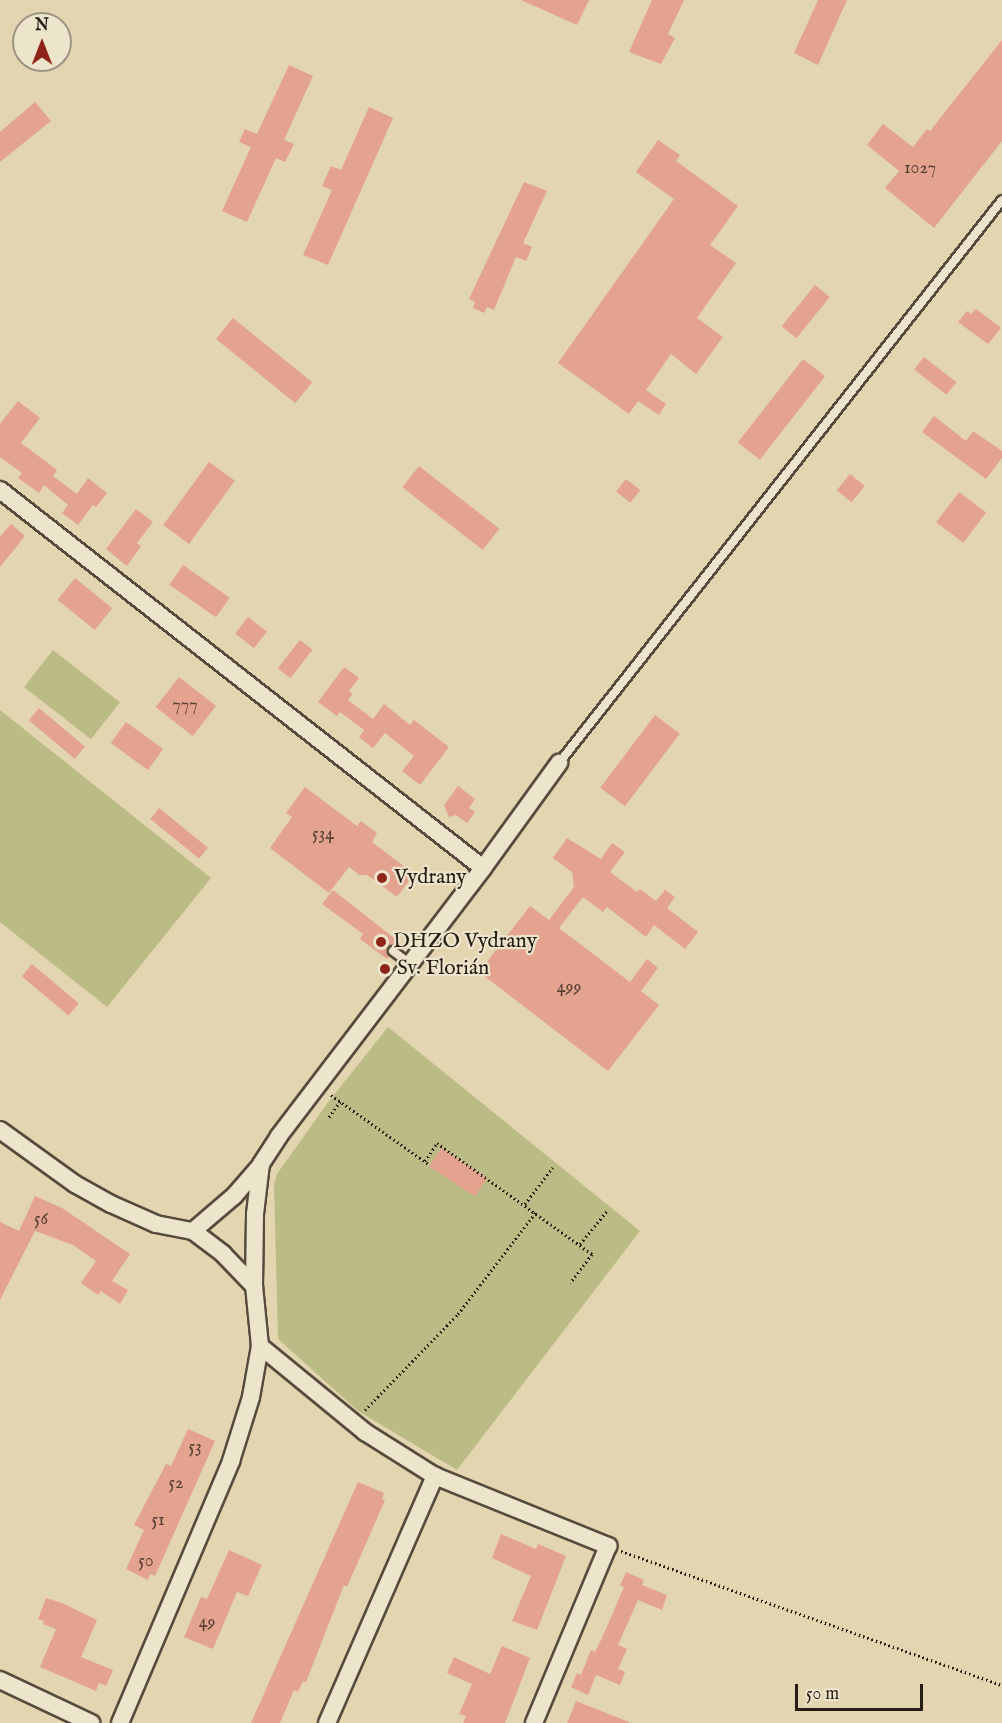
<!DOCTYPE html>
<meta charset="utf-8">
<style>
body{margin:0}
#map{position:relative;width:1002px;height:1723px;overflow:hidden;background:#e3d5b0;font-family:"IM FELL English",serif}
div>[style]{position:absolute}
.green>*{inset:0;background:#bbbb86;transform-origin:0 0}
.building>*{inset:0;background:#e3a38e;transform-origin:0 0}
.path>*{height:3px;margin-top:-1.5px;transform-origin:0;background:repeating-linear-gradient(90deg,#271d15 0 1.5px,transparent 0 4.5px)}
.roads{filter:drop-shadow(2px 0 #564b3c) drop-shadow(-2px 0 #564b3c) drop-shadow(0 2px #564b3c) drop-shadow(0 -2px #564b3c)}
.lane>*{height:8px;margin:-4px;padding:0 4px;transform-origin:4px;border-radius:4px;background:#ede4cc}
.street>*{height:16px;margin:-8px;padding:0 8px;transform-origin:8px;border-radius:8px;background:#ede4cc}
.dots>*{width:16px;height:16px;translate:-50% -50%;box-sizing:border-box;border:3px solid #ede4cc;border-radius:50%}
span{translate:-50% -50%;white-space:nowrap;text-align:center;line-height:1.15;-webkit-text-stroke:4.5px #ede4cc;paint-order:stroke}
.number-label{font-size:18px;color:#563e33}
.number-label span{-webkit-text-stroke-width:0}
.poi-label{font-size:21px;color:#271d15}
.left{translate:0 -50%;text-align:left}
.north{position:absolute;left:12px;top:12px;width:60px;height:60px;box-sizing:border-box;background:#ede4cc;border:2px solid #9e9483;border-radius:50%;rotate:0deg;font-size:16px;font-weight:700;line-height:24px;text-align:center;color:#271d15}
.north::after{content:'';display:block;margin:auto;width:21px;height:27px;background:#8f2418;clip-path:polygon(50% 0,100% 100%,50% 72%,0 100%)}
.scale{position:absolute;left:795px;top:1684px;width:128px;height:27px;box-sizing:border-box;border:3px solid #271d15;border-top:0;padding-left:8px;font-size:18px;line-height:21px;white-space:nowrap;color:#271d15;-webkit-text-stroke:4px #ede4cc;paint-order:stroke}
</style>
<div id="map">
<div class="green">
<div style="left:53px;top:650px;width:85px;height:47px;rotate:38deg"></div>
<div style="clip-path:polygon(0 710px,211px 878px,107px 1007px,0 922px)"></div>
<div style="clip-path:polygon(388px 1027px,640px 1231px,457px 1470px,358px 1411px,278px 1339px,274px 1184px,277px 1174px,329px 1101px)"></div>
</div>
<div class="building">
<div style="clip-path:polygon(521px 0,589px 0,577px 25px)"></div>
<div style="clip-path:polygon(652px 0,684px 0,668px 34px,675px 38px,661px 64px,629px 52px)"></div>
<div style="clip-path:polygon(818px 0,847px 0,818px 65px,794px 53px)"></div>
<div style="clip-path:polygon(1002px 40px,1002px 141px,934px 228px,885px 188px,899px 171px,867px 145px,883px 124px,913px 147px,927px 129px,930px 131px)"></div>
<div style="clip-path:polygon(289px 65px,313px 76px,284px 140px,294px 144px,285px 162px,276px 158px,247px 222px,222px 211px,251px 147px,239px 142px,245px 129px,257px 134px)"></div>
<div style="clip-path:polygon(35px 102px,51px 121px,0 162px,0 132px)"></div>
<div style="clip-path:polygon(369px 107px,393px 118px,328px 265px,303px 255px,332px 190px,322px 186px,331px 166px,341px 170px)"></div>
<div style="clip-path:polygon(658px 140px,680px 155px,676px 161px,738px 206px,710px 245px,736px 263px,697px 318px,723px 337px,696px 374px,671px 354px,646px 390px,666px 404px,659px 415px,638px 401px,629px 414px,558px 363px,674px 199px,636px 172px)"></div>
<div style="clip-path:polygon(524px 182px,547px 191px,523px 243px,532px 247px,526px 261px,516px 257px,494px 310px,487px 307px,484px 313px,473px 308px,475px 302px,469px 299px)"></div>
<div style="left:815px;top:285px;width:19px;height:53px;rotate:39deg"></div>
<div style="clip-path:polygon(976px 309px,1001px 328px,988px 344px,958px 322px,967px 311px,971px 314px)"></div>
<div style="left:233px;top:318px;width:102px;height:27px;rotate:39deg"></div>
<div style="left:924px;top:357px;width:41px;height:16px;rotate:38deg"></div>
<div style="left:803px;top:359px;width:28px;height:106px;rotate:38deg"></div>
<div style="clip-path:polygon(18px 401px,40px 418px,21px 443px,57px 470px,53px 476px,77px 494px,88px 478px,107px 493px,96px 507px,93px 505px,78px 525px,62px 513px,68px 505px,44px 485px,39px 493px,18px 478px,22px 473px,0 457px,0 424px)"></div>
<div style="clip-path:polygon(934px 416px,966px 441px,973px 431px,1002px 451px,1002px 458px,986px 479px,922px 432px)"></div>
<div style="left:209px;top:462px;width:32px;height:78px;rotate:36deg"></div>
<div style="left:419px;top:466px;width:102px;height:27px;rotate:38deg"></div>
<div style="left:850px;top:474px;width:19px;height:21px;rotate:39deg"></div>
<div style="left:626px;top:479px;width:18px;height:16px;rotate:38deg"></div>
<div style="left:959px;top:492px;width:34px;height:38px;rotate:37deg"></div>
<div style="clip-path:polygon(136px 509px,153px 522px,137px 543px,141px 546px,127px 566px,106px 549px)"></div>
<div style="clip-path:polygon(11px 524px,25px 536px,0 567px,0 537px)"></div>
<div style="left:183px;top:565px;width:57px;height:24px;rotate:35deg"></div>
<div style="left:75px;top:578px;width:48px;height:28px;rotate:39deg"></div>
<div style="left:248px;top:617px;width:24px;height:21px;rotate:38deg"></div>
<div style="left:300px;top:640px;width:16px;height:36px;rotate:38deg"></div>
<div style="clip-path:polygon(344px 667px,359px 678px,349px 691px,353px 694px,348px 700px,373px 719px,384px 704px,410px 725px,414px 720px,449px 747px,420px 785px,402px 771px,414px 756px,385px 733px,373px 748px,359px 737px,364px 730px,340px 712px,337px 716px,318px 702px)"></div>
<div style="left:179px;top:677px;width:47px;height:38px;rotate:38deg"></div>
<div style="left:39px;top:708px;width:60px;height:16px;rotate:40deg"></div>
<div style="left:655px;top:715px;width:31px;height:91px;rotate:37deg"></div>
<div style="left:126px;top:722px;width:46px;height:26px;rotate:36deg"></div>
<div style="clip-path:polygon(458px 786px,475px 799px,469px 808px,475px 812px,467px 823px,456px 815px,449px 817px,444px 805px)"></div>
<div style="clip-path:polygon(305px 787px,357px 826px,361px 821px,377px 833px,372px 842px,414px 874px,397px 897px,367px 875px,359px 875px,349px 867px,329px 893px,270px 848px,292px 817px,286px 813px)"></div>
<div style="left:159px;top:808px;width:63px;height:14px;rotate:39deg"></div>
<div style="clip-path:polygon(567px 838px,601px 859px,612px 843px,625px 852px,610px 872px,637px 892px,640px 889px,656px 901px,665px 890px,675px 897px,667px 908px,698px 932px,685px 949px,654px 925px,646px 937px,607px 907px,603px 912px,583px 897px,559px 928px,630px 982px,647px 959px,658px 968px,641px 991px,659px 1005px,608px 1071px,479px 972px,530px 906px,549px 920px,574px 887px,572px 872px,553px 858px)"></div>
<div style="clip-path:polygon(333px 890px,399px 942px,388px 948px,389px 956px,387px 959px,360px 939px,363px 934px,322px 904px)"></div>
<div style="left:32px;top:964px;width:61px;height:16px;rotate:40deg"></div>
<div style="left:441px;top:1148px;width:55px;height:22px;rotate:33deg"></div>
<div style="clip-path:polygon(35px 1196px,62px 1208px,130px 1254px,112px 1281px,128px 1290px,120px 1304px,101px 1291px,98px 1295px,81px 1283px,96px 1261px,73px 1245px,35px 1231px,0 1300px,0 1222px,19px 1231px)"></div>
<div style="clip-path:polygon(188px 1429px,215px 1441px,155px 1576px,150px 1574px,148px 1580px,126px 1569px,144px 1530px,134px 1525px,166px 1464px,171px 1466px)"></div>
<div style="clip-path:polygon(358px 1482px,384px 1493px,382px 1499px,385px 1500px,347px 1587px,344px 1585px,306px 1682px,303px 1681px,298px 1692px,294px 1690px,280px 1723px,251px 1723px)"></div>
<div style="clip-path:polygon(501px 1534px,536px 1549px,538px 1544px,566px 1556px,537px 1630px,512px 1621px,531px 1576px,492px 1558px)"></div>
<div style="clip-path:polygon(229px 1550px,262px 1565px,248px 1596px,237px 1592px,213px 1649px,184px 1637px,201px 1597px,207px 1599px)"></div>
<div style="clip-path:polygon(626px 1572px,644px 1580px,642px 1585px,667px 1595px,662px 1610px,638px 1600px,618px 1645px,627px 1649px,618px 1669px,625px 1672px,620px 1685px,596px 1675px,588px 1695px,571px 1687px,577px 1673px,581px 1675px,591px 1650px,595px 1652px,602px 1638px,624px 1587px,620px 1586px)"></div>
<div style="clip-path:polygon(46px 1598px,62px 1603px,97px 1620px,81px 1657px,113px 1670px,106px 1686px,99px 1683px,96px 1691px,40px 1667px,56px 1629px,43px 1624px,44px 1621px,38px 1619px)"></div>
<div style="clip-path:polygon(502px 1646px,530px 1658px,505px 1723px,463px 1723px,466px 1716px,459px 1714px,472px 1684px,447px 1673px,454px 1657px,490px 1674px)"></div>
<div style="clip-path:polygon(576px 1701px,629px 1722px,629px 1723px,567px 1723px)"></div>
</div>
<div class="path">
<div style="left:331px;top:1095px;width:121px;rotate:35.3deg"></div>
<div style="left:329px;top:1117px;width:19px;rotate:-54deg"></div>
<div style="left:425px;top:1161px;width:22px;rotate:-56deg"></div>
<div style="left:437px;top:1143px;width:191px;rotate:35.6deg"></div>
<div style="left:592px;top:1254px;width:36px;rotate:127deg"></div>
<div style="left:525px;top:1204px;width:46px;rotate:-52.9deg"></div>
<div style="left:580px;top:1244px;width:43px;rotate:-50.7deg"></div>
<div style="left:365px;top:1410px;width:134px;rotate:-45.9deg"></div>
<div style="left:458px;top:1314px;width:128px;rotate:-52.6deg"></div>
<div style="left:621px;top:1551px;width:404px;rotate:19.4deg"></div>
</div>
<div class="roads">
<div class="lane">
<div style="left:559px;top:763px;width:716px;rotate:-51.8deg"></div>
<div style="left:393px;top:951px;width:21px;rotate:37deg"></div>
</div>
<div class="street">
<div style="left:0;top:490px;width:613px;rotate:38.05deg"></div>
<div style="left:0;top:1130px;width:92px;rotate:35.8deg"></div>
<div style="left:75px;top:1184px;width:41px;rotate:29.1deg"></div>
<div style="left:111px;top:1204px;width:49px;rotate:24deg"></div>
<div style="left:156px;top:1224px;width:38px;rotate:11deg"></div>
<div style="left:193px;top:1231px;width:38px;rotate:37deg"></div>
<div style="left:223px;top:1254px;width:45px;rotate:45.9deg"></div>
<div style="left:193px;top:1231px;width:54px;rotate:-40.5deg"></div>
<div style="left:234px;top:1196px;width:41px;rotate:-48.9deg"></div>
<div style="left:260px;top:1346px;width:136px;rotate:39.3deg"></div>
<div style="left:365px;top:1432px;width:83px;rotate:32.2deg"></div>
<div style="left:435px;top:1476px;width:187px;rotate:22deg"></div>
<div style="left:608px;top:1546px;width:192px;rotate:112.7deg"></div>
<div style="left:0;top:1680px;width:101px;rotate:25.3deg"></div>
<div style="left:120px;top:1723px;width:285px;rotate:-67deg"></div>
<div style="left:231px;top:1461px;width:67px;rotate:-72.6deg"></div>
<div style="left:251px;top:1397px;width:52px;rotate:-80deg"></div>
<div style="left:260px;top:1346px;width:60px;rotate:-95.7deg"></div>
<div style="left:254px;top:1286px;width:72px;rotate:-89.2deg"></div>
<div style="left:255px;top:1214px;width:50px;rotate:-83.2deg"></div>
<div style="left:261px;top:1164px;width:33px;rotate:-57deg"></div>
<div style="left:279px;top:1136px;width:337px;rotate:-52.7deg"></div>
<div style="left:483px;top:868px;width:130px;rotate:-54.1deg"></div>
<div style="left:327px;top:1723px;width:270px;rotate:-66.4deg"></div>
</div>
</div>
<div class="dots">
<div style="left:382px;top:878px;background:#8f2418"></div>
<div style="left:381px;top:942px;background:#8f2418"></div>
<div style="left:385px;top:969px;background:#8f2418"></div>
</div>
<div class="number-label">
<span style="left:920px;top:169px">1027</span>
<span style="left:185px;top:706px">777</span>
<span style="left:323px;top:835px">534</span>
<span style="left:569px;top:988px">499</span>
<span style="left:41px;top:1220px">56</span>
<span style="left:195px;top:1448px">53</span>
<span style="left:176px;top:1484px">52</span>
<span style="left:158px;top:1521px">51</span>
<span style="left:146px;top:1562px">50</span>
<span style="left:207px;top:1623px">49</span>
</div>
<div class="poi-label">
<span class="left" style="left:394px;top:878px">Vydrany</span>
<span class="left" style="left:393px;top:942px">DHZO Vydrany</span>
<span class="left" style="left:397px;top:969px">Sv. Florián</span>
</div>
<div class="north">N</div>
<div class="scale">50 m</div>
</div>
